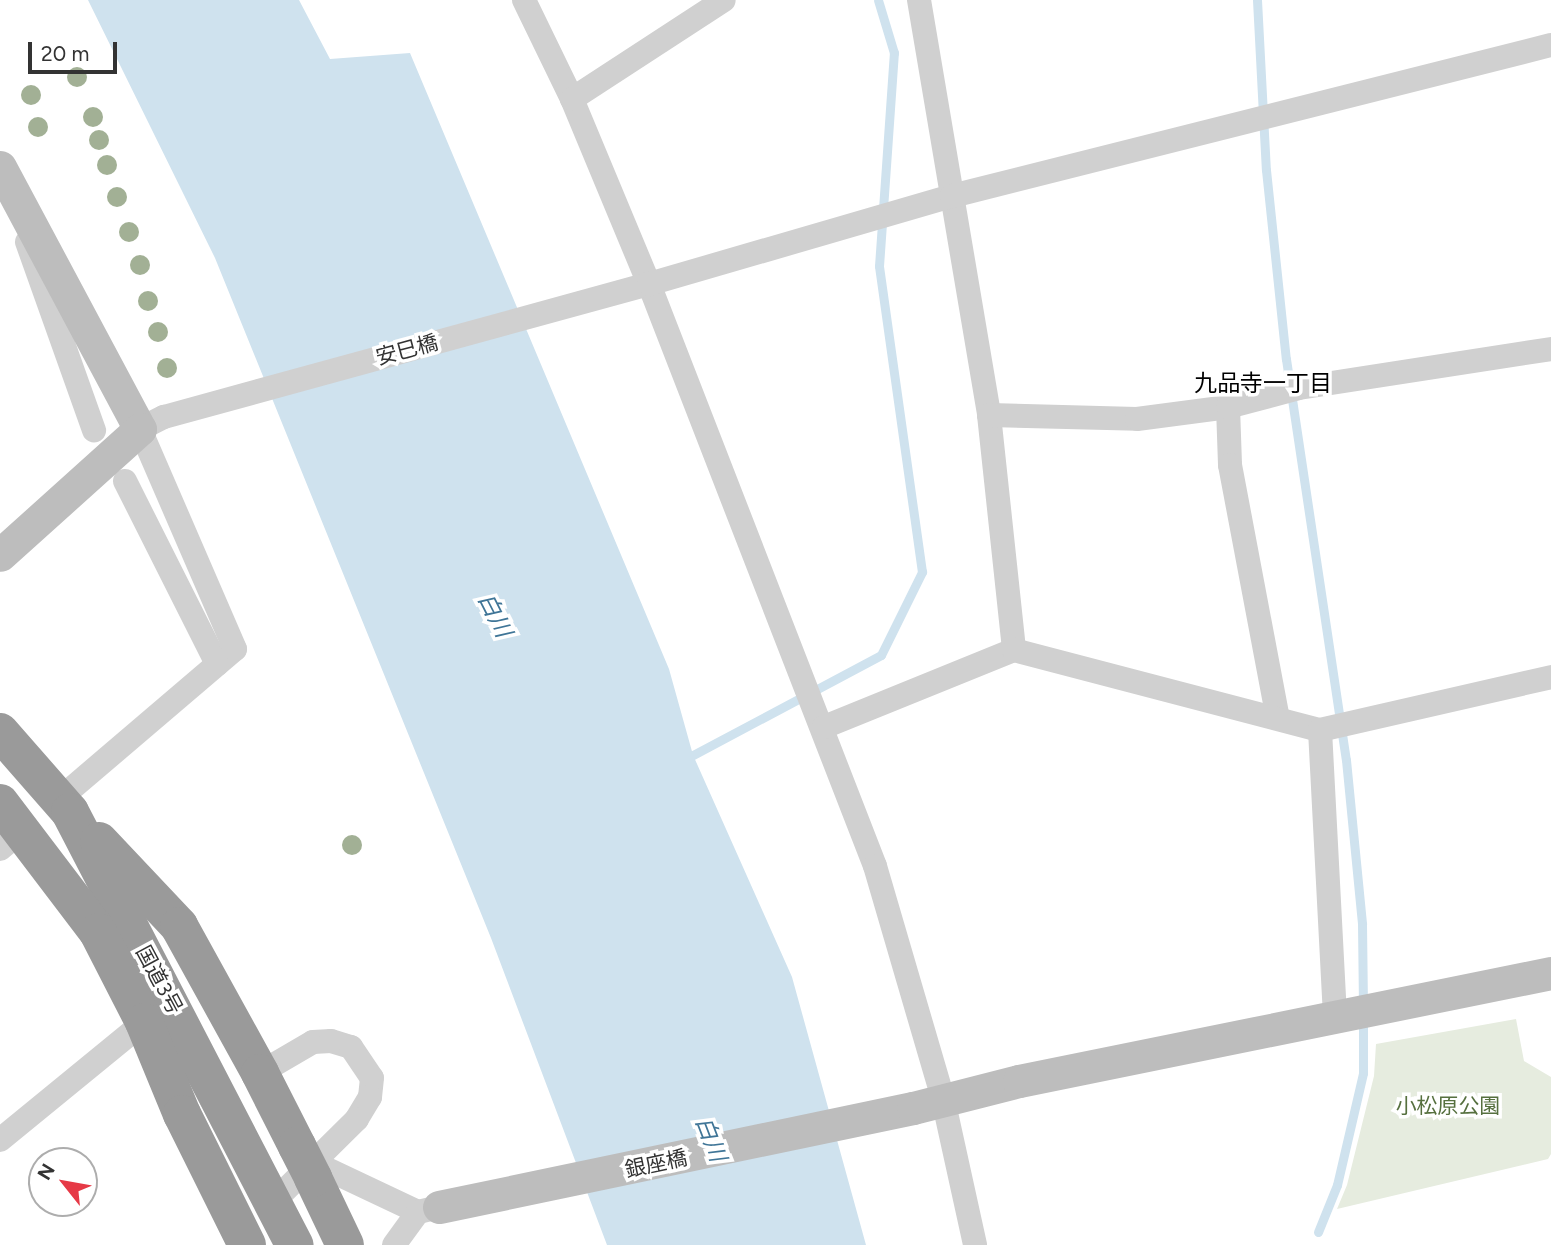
<!DOCTYPE html>
<meta charset="utf-8">
<style>
body{margin:0}
#map{position:relative;width:1551px;height:1245px;overflow:hidden;background:#fff;font-family:Figtree,"Noto Sans JP",sans-serif}
div>[style]{position:absolute}
.green>*{inset:0;background:#e6ecdf}
.water>*{inset:0;background:#cfe2ee}
.stream>*{height:9px;margin:-4.5px;padding:0 4.5px;transform-origin:4.5px;border-radius:4.5px;background:#cfe2ee}
.street>*{height:24px;margin:-12px;padding:0 12px;transform-origin:12px;border-radius:12px;background:#d0d0d0}
.secondary>*{height:33px;margin:-16.5px;padding:0 16.5px;transform-origin:16.5px;border-radius:16.5px;background:#bdbdbd}
.highway>*{height:38px;margin:-19px;padding:0 19px;transform-origin:19px;border-radius:19px;background:#9a9a9a}
.highway-bridge>*{height:38px;margin:-19px;padding:0 19px;transform-origin:19px;border-radius:19px;background:#9a9a9a}
.trees>*{width:20px;height:20px;margin:-10px;border-radius:50%;background:#a2b095}
span{translate:-50% -50%;white-space:nowrap;text-align:center;line-height:1.15;-webkit-text-stroke:7px #fff;paint-order:stroke}
.street-label{font-size:21px;color:#333}
.park-label{font-size:21px;color:#56703f}
.neighbourhood-label{font-size:23px;color:#000}
.water-label{font-size:23px;color:#3f7597;font-style:italic}
.north{position:absolute;left:28px;top:1147px;width:70px;height:70px;box-sizing:border-box;background:#fff;border:2px solid #adadad;border-radius:50%;rotate:301deg;font-size:19px;font-weight:700;line-height:28px;text-align:center;color:#333}
.north::after{content:'';display:block;margin:auto;width:24px;height:32px;background:#e63946;clip-path:polygon(50% 0,100% 100%,50% 72%,0 100%)}
.scale{position:absolute;left:28px;top:42px;width:89px;height:32px;box-sizing:border-box;border:4px solid #333;border-top:0;padding-left:9px;font-size:21px;line-height:24px;white-space:nowrap;color:#333;-webkit-text-stroke:5px #fff;paint-order:stroke}
</style>
<div id="map">
<div class="green">
<div style="clip-path:polygon(1516px 1019px,1524px 1061px,1551px 1077px,1551px 1154px,1548px 1159px,1337px 1209px,1347px 1185px,1374px 1076px,1376px 1044px)"></div>
</div>
<div class="water">
<div style="clip-path:polygon(88px 0,299px 0,330px 59px,410px 53px,669px 669px,693px 755px,792px 977px,866px 1245px,607px 1245px,491px 938px,215px 258px)"></div>
</div>
<div class="stream">
<div style="left:1257px;top:0;width:170px;rotate:87deg"></div>
<div style="left:1266px;top:170px;width:190px;rotate:84deg"></div>
<div style="left:1286px;top:359px;width:405px;rotate:81.5deg"></div>
<div style="left:1346px;top:760px;width:165px;rotate:84.4deg"></div>
<div style="left:1362px;top:924px;width:79px;rotate:89.3deg"></div>
<div style="left:693px;top:755px;width:213px;rotate:-28deg"></div>
<div style="left:881px;top:655px;width:93px;rotate:-63.7deg"></div>
<div style="left:922px;top:572px;width:309px;rotate:-98deg"></div>
<div style="left:879px;top:266px;width:214px;rotate:-86deg"></div>
<div style="left:894px;top:53px;width:55px;rotate:-106.8deg"></div>
<div style="left:1318px;top:1232px;width:51px;rotate:-68deg"></div>
<div style="left:1337px;top:1185px;width:115px;rotate:-76.9deg"></div>
<div style="left:1363px;top:1073px;width:56px;rotate:-90deg"></div>
</div>
<div class="street">
<div style="left:524px;top:0;width:110px;rotate:64.1deg"></div>
<div style="left:572px;top:99px;width:200px;rotate:67.4deg"></div>
<div style="left:649px;top:284px;width:624px;rotate:68.78deg"></div>
<div style="left:875px;top:866px;width:243px;rotate:73.7deg"></div>
<div style="left:943px;top:1099px;width:149px;rotate:77.6deg"></div>
<div style="left:919px;top:0;width:421px;rotate:80.4deg"></div>
<div style="left:989px;top:415px;width:236px;rotate:83.9deg"></div>
<div style="left:572px;top:99px;width:181px;rotate:-33.1deg"></div>
<div style="left:27px;top:242px;width:200px;rotate:70.4deg"></div>
<div style="left:1228px;top:407px;width:58px;rotate:88deg"></div>
<div style="left:1230px;top:465px;width:258px;rotate:79.3deg"></div>
<div style="left:989px;top:415px;width:148px;rotate:1.5deg"></div>
<div style="left:1137px;top:419px;width:92px;rotate:-7.5deg"></div>
<div style="left:1228px;top:407px;width:73px;rotate:-15deg"></div>
<div style="left:1299px;top:388px;width:255px;rotate:-8.8deg"></div>
<div style="left:125px;top:481px;width:205px;rotate:63.3deg"></div>
<div style="left:824px;top:727px;width:205px;rotate:-22.1deg"></div>
<div style="left:1014px;top:650px;width:316px;rotate:14.7deg"></div>
<div style="left:1320px;top:730px;width:237px;rotate:-12.9deg"></div>
<div style="left:1320px;top:730px;width:285px;rotate:87deg"></div>
<div style="left:57px;top:801px;width:234px;rotate:-40.5deg"></div>
<div style="left:235px;top:649px;width:240px;rotate:-113.4deg"></div>
<div style="left:140px;top:429px;width:27px;rotate:-27deg"></div>
<div style="left:164px;top:417px;width:503px;rotate:-15.34deg"></div>
<div style="left:649px;top:284px;width:316px;rotate:-16.2deg"></div>
<div style="left:952px;top:196px;width:618px;rotate:-14.15deg"></div>
<div style="left:0;top:849px;width:30px;rotate:-40deg"></div>
<div style="left:260px;top:1073px;width:61px;rotate:-30.3deg"></div>
<div style="left:313px;top:1042px;width:18px;rotate:-3deg"></div>
<div style="left:331px;top:1041px;width:21px;rotate:17deg"></div>
<div style="left:351px;top:1047px;width:37px;rotate:56deg"></div>
<div style="left:372px;top:1078px;width:19px;rotate:96deg"></div>
<div style="left:370px;top:1097px;width:26px;rotate:121deg"></div>
<div style="left:357px;top:1119px;width:118px;rotate:135.3deg"></div>
<div style="left:0;top:1140px;width:186px;rotate:-39.3deg"></div>
<div style="left:144px;top:1022px;width:11px;rotate:-27deg"></div>
<div style="left:325px;top:1168px;width:103px;rotate:25.3deg"></div>
<div style="left:418px;top:1212px;width:22px;rotate:-13deg"></div>
<div style="left:394px;top:1245px;width:41px;rotate:-54deg"></div>
</div>
<div class="secondary">
<div style="left:0;top:167px;width:297px;rotate:61.9deg"></div>
<div style="left:140px;top:429px;width:188px;rotate:138deg"></div>
<div style="left:439px;top:1207px;width:484px;rotate:-11.8deg"></div>
<div style="left:913px;top:1108px;width:109px;rotate:-14.3deg"></div>
<div style="left:1019px;top:1081px;width:543px;rotate:-11.48deg"></div>
</div>
<div class="highway">
<div style="left:0;top:732px;width:106px;rotate:48.8deg"></div>
<div style="left:70px;top:812px;width:488px;rotate:62.6deg"></div>
<div style="left:0;top:803px;width:162px;rotate:52.8deg"></div>
<div style="left:98px;top:932px;width:101px;rotate:62.9deg"></div>
<div style="left:144px;top:1022px;width:100px;rotate:67.6deg"></div>
<div style="left:182px;top:1114px;width:146px;rotate:63.6deg"></div>
<div style="left:99px;top:841px;width:117px;rotate:46.7deg"></div>
<div style="left:179px;top:926px;width:168px;rotate:61.1deg"></div>
<div style="left:260px;top:1073px;width:82px;rotate:63.1deg"></div>
<div style="left:313px;top:1178px;width:74px;rotate:64.5deg"></div>
</div>
<div class="highway-bridge">
<div style="left:297px;top:1146px;width:36px;rotate:63deg"></div>
</div>
<div class="trees">
<div style="left:77px;top:77px"></div>
<div style="left:31px;top:95px"></div>
<div style="left:93px;top:117px"></div>
<div style="left:38px;top:127px"></div>
<div style="left:99px;top:140px"></div>
<div style="left:107px;top:165px"></div>
<div style="left:117px;top:197px"></div>
<div style="left:129px;top:232px"></div>
<div style="left:140px;top:265px"></div>
<div style="left:148px;top:301px"></div>
<div style="left:158px;top:332px"></div>
<div style="left:167px;top:368px"></div>
<div style="left:352px;top:845px"></div>
</div>
<div class="street-label">
<span style="left:407px;top:350px;rotate:-15deg">安巳橋</span>
<span style="left:159px;top:980px;rotate:62deg">国道3号</span>
<span style="left:656px;top:1164px;rotate:-12deg">銀座橋</span>
</div>
<div class="park-label">
<span style="left:1448px;top:1106px">小松原公園</span>
</div>
<div class="neighbourhood-label">
<span style="left:1263px;top:383px">九品寺一丁目</span>
</div>
<div class="water-label">
<span style="left:495px;top:615px;rotate:63deg">白川</span>
<span style="left:711px;top:1139px;rotate:69deg">白川</span>
</div>
<div class="north">N</div>
<div class="scale">20 m</div>
</div>
